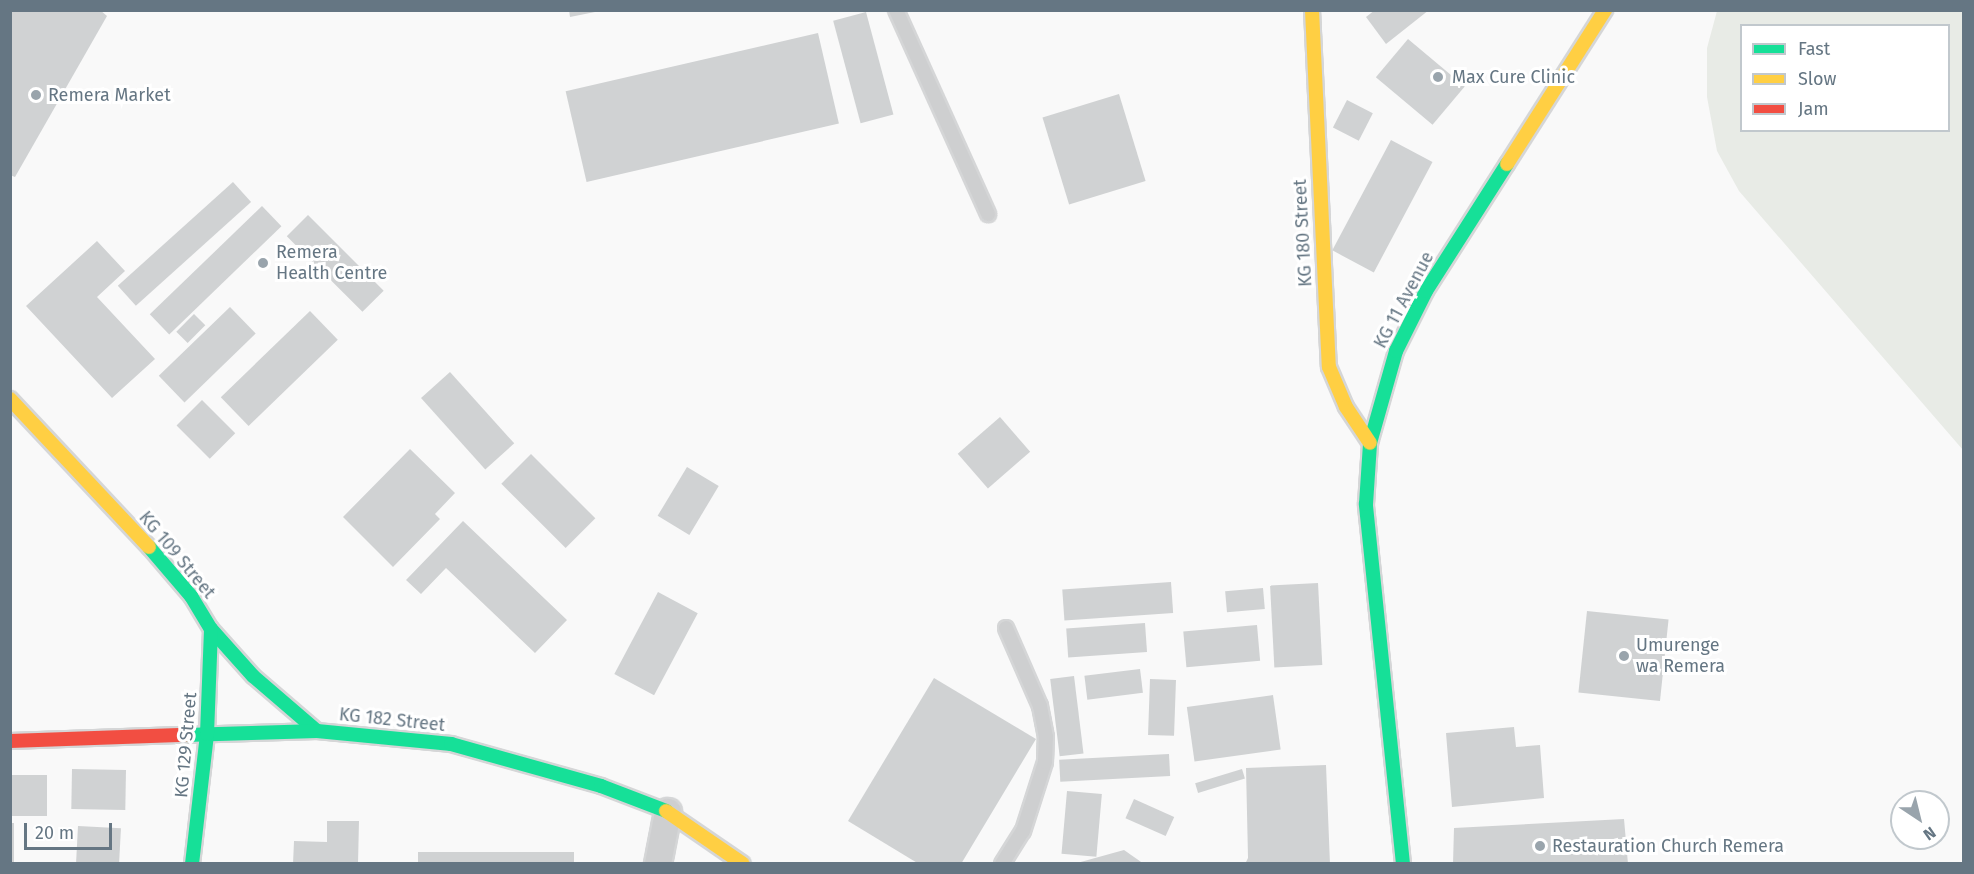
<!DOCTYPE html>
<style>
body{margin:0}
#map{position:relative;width:1974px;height:874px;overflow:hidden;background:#f9f9f9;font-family:"Fira Sans",sans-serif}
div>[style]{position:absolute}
.green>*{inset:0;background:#e8ebe6}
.building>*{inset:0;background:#d0d2d3;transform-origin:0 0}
.roads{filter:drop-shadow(2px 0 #d5d6d7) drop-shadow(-2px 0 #d5d6d7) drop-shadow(0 2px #d5d6d7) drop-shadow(0 -2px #d5d6d7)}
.lane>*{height:14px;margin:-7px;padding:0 7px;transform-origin:7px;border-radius:7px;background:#cecfd0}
.street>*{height:26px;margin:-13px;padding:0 13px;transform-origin:13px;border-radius:13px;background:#cecfd0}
.fast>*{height:14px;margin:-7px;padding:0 7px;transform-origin:7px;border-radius:7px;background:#16e098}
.slow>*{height:14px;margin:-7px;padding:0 7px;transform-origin:7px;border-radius:7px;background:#ffcf43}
.jam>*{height:14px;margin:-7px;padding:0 7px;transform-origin:7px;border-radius:7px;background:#f24e42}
.dots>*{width:16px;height:16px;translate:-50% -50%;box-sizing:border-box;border:3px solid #fff;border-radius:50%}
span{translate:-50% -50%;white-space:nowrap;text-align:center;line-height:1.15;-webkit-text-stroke:6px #fff;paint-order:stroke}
.poi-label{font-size:18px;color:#657683}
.left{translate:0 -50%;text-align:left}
.street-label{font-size:18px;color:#657683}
.frame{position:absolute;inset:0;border:12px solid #657683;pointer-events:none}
.legend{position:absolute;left:1740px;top:24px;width:210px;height:108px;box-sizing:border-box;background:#fff;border:2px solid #c1c8cd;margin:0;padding:8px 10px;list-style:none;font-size:18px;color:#657683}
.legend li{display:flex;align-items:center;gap:12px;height:30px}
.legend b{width:30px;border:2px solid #c1c8cd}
.north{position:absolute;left:1890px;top:790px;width:60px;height:60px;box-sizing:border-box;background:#fff;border:2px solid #c1c8cd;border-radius:50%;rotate:145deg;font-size:16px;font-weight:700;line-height:24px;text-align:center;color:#657683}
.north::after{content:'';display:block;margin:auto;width:21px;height:27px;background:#99a4ac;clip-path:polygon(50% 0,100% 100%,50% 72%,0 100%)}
.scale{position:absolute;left:24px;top:823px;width:88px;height:27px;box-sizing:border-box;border:3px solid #657683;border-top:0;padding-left:8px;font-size:18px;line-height:21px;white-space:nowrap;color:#657683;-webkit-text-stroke:4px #fff;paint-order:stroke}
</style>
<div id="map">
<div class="green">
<div style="clip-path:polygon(evenodd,1717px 11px,1963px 11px,1963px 450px,1739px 191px,1717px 151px,1707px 97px,1707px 48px,1717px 11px,1742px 26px,1948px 26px,1948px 130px,1742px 130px,1742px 26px)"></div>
</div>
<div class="building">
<div style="clip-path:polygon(10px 10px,100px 10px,107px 16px,15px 177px,10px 175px)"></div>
<div style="clip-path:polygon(569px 10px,595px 10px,595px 12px,570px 17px)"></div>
<div style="clip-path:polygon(1375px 10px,1429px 10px,1386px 44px,1366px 17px)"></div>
<div style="left:866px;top:12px;width:106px;height:34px;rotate:75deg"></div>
<div style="left:818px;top:33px;width:93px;height:259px;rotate:77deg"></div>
<div style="left:1408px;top:39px;width:74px;height:50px;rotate:40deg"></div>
<div style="left:1119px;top:94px;width:91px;height:80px;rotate:73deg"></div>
<div style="left:1347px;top:100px;width:29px;height:31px;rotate:27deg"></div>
<div style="left:1391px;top:140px;width:47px;height:125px;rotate:28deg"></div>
<div style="left:233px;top:182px;width:27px;height:155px;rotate:48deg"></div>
<div style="left:262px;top:206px;width:28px;height:156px;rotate:46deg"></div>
<div style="left:308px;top:215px;width:107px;height:30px;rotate:45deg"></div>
<div style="clip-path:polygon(97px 241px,125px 271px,97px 297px,155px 359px,112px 398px,26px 306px)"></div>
<div style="left:230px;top:307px;width:37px;height:99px;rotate:46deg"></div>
<div style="left:310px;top:311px;width:40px;height:124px;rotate:46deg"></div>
<div style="left:194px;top:314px;width:16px;height:25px;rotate:45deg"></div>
<div style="left:450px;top:372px;width:96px;height:39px;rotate:48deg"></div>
<div style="left:202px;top:400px;width:47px;height:36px;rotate:45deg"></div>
<div style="left:1000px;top:417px;width:46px;height:56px;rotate:49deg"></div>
<div style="clip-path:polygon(410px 449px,455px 493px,435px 514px,440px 519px,393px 567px,343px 517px)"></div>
<div style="left:531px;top:454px;width:91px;height:42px;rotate:45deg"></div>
<div style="left:687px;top:467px;width:37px;height:57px;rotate:31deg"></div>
<div style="clip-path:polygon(463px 521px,567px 620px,535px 653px,446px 568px,421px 594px,406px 580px)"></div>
<div style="left:1171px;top:582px;width:31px;height:109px;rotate:86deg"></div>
<div style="left:1318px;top:583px;width:82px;height:48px;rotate:87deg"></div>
<div style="left:1263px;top:588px;width:21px;height:38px;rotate:85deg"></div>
<div style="left:658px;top:592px;width:45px;height:93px;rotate:28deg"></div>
<div style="left:1587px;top:611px;width:82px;height:82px;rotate:6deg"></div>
<div style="left:1145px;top:623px;width:29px;height:79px;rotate:86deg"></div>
<div style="left:1257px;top:625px;width:36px;height:74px;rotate:85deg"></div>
<div style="left:1140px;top:669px;width:24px;height:56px;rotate:83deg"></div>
<div style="left:1074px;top:676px;width:78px;height:24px;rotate:83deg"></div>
<div style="clip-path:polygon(934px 678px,1036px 739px,961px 864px,919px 864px,848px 821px)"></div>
<div style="left:1150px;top:679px;width:26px;height:56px;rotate:2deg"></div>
<div style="left:1273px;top:695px;width:55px;height:87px;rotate:82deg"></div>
<div style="clip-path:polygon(1514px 727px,1516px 747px,1540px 745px,1544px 798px,1452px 807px,1446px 733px)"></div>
<div style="left:1169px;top:754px;width:22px;height:110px;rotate:87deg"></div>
<div style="clip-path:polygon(1326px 765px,1330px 864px,1245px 864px,1248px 858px,1246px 768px)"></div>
<div style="left:72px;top:769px;width:54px;height:40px;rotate:1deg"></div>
<div style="left:1242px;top:769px;width:10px;height:49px;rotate:73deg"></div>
<div style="left:10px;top:775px;width:37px;height:41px"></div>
<div style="left:1067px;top:791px;width:35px;height:63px;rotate:5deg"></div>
<div style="left:1134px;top:799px;width:44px;height:21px;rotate:24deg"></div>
<div style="clip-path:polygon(1624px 819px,1628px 864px,1453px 864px,1454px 828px)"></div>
<div style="clip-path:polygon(327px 821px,359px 821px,358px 864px,293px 864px,294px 841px,327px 842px)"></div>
<div style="left:10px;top:823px;width:4px;height:41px"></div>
<div style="left:78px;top:826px;width:43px;height:38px;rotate:3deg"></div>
<div style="clip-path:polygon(1124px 850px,1144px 864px,1078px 864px,1077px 863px)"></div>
<div style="left:418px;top:852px;width:156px;height:12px"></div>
</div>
<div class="roads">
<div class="lane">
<div style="left:896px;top:10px;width:224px;rotate:65.7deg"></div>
<div style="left:1002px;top:864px;width:39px;rotate:-58deg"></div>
<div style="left:1023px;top:831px;width:72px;rotate:-72.3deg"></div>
<div style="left:1045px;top:762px;width:25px;rotate:-88deg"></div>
<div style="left:1046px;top:737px;width:32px;rotate:-101deg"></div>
<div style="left:1040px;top:706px;width:85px;rotate:-113.6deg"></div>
</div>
<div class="street">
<div style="left:658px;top:864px;width:53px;rotate:-79.1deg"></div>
</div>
<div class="fast">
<div style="left:149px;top:547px;width:65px;rotate:49.4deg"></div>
<div style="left:191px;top:596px;width:39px;rotate:59deg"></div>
<div style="left:211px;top:629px;width:63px;rotate:48.2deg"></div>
<div style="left:253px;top:676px;width:84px;rotate:40.7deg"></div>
<div style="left:186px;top:735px;width:131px;rotate:-1.7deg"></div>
<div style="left:317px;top:731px;width:135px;rotate:5.5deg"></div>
<div style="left:451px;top:744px;width:156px;rotate:15.6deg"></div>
<div style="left:601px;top:786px;width:70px;rotate:21deg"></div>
<div style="left:192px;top:864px;width:131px;rotate:-83.4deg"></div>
<div style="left:207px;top:734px;width:105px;rotate:-87.8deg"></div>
<div style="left:1403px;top:864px;width:362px;rotate:-95.9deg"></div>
<div style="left:1366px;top:504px;width:61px;rotate:-86.2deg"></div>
<div style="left:1370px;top:443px;width:96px;rotate:-74.2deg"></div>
<div style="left:1396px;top:351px;width:67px;rotate:-63.4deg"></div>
<div style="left:1426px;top:291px;width:151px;rotate:-57.5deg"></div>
</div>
<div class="slow">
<div style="left:1312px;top:10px;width:357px;rotate:87.3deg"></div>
<div style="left:1329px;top:367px;width:43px;rotate:67deg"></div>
<div style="left:1346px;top:407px;width:43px;rotate:56.3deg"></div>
<div style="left:1507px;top:164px;width:183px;rotate:-57.5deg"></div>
<div style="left:10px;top:399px;width:203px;rotate:46.8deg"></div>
<div style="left:666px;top:811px;width:93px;rotate:34.5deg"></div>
</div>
<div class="jam">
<div style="left:10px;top:741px;width:176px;rotate:-2deg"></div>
</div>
</div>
<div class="dots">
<div style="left:1438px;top:77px;background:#99a4ac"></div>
<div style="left:36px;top:95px;background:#99a4ac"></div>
<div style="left:263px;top:263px;background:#99a4ac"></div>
<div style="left:1624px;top:656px;background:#99a4ac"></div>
<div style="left:1540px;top:846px;background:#99a4ac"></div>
</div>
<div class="poi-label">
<span class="left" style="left:1452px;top:77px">Max Cure Clinic</span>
<span class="left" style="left:48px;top:95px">Remera Market</span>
<span class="left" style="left:276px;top:263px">Remera<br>Health Centre</span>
<span class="left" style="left:1636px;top:656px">Umurenge<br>wa Remera</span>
<span class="left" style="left:1552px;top:846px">Restauration Church Remera</span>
</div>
<div class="street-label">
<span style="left:1303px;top:233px;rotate:-93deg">KG 180 Street</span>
<span style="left:1404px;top:300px;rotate:-62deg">KG 11 Avenue</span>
<span style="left:177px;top:555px;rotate:50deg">KG 109 Street</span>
<span style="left:392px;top:720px;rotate:6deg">KG 182 Street</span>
<span style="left:186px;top:745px;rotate:-85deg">KG 129 Street</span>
</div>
<div class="frame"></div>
<ul class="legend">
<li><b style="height:8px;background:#16e098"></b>Fast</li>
<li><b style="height:8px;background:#ffcf43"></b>Slow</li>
<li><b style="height:8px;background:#f24e42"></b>Jam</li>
</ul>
<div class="north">N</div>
<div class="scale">20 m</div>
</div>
